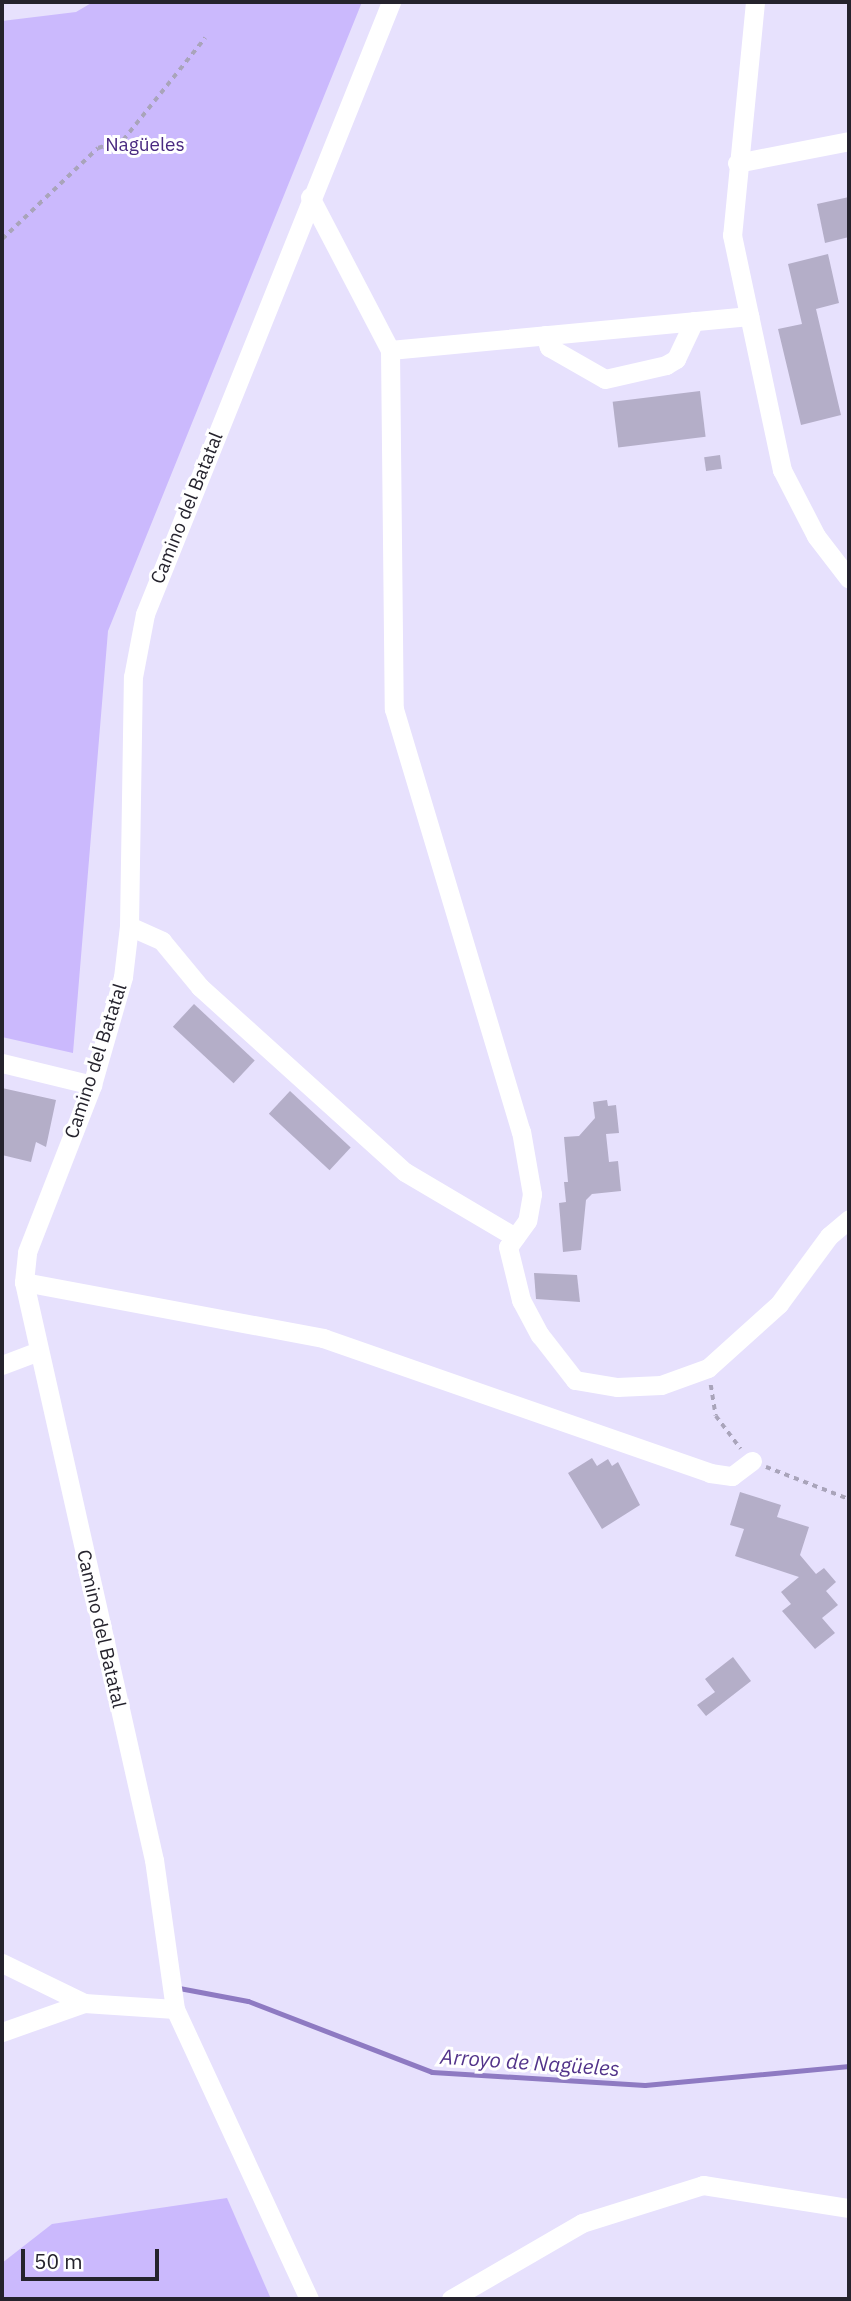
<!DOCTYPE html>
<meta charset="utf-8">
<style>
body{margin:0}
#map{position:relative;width:851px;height:2301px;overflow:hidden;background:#e7e1fd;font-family:"IBM Plex Sans",sans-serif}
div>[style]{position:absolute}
.green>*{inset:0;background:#cbb9fd}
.stream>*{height:5px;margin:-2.5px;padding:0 2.5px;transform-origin:2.5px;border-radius:2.5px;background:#8e7ac2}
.building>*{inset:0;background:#b4aec8;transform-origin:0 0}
.path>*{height:3.5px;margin-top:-1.75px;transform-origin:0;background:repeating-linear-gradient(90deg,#a9a4ba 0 5px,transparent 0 10px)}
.minor>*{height:19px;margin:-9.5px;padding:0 9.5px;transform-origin:9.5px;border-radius:9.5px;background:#fff}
span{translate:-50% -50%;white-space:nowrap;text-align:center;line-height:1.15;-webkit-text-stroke:6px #fff;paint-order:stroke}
.park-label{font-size:19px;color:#4a2a81}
.street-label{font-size:19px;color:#25232d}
.water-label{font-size:21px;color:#52338a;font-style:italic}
.frame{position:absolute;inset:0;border:4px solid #25232d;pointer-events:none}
.scale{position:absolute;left:21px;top:2249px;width:138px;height:32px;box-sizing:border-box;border:4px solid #25232d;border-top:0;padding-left:9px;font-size:21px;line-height:24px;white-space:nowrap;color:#25232d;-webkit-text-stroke:5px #fff;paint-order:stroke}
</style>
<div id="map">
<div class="green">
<div style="clip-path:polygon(93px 2px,362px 2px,108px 631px,73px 1053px,2px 1037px,2px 21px,76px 12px)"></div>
<div style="clip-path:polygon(227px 2198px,271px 2299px,2px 2299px,2px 2263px,52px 2224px)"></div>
</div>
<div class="stream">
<div style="left:179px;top:1988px;width:70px;rotate:10.7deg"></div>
<div style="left:248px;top:2001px;width:197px;rotate:21.1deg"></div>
<div style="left:432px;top:2072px;width:213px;rotate:3.5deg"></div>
<div style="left:645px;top:2085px;width:205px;rotate:-5.3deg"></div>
</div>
<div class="building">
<div style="clip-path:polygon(849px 197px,849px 237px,825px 243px,817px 204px)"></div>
<div style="clip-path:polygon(828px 254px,839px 303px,816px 309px,841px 415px,801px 425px,778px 329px,802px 324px,788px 264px)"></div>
<div style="left:700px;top:391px;width:46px;height:88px;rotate:83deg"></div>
<div style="left:720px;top:455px;width:14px;height:16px;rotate:82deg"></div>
<div style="left:194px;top:1004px;width:83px;height:31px;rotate:43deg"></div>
<div style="clip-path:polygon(2px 1088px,56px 1100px,46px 1147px,36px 1142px,31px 1162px,2px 1155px)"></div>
<div style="left:290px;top:1091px;width:83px;height:31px;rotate:43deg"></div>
<div style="clip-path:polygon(607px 1100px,608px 1106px,616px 1105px,619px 1133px,606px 1134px,609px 1162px,618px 1161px,621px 1191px,592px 1194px,586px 1200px,581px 1250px,563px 1252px,559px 1203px,566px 1202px,564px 1182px,568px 1182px,564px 1137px,579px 1136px,595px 1118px,593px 1102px)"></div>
<div style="clip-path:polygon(534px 1273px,577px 1275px,580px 1302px,536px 1299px)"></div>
<div style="clip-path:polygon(592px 1458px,597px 1466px,608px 1459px,612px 1466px,618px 1462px,640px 1505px,602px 1529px,568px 1473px)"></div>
<div style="clip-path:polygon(740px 1492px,781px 1505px,777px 1517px,809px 1527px,800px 1555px,816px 1574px,824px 1568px,836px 1582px,826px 1591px,838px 1605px,822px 1618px,835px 1633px,815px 1649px,782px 1611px,791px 1604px,781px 1592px,799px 1577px,735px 1556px,744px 1529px,730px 1525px)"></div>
<div style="clip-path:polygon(733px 1657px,751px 1681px,706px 1716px,697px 1705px,715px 1692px,705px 1679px)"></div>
</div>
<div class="path">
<div style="left:2px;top:239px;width:132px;rotate:-43.5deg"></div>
<div style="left:98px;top:148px;width:26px;rotate:-18deg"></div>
<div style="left:123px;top:140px;width:131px;rotate:-51.2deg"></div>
<div style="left:711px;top:1385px;width:31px;rotate:81deg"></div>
<div style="left:716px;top:1416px;width:41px;rotate:52.9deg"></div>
<div style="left:766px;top:1467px;width:89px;rotate:21.1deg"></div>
</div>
<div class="minor">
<div style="left:755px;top:2px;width:234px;rotate:95.6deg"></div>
<div style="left:732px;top:235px;width:240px;rotate:78deg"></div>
<div style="left:782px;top:470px;width:74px;rotate:62.7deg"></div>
<div style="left:816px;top:536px;width:54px;rotate:52.5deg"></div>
<div style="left:737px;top:163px;width:114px;rotate:-11.1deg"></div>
<div style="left:310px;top:197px;width:173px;rotate:62.4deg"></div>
<div style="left:390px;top:350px;width:359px;rotate:89.4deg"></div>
<div style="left:394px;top:709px;width:441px;rotate:73.3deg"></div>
<div style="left:521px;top:1131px;width:64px;rotate:80.1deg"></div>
<div style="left:532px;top:1194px;width:27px;rotate:100deg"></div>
<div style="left:527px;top:1221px;width:32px;rotate:126deg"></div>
<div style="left:508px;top:1247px;width:55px;rotate:76.2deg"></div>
<div style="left:521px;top:1300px;width:40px;rotate:62deg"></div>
<div style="left:540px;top:1335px;width:57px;rotate:52.1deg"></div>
<div style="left:575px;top:1380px;width:43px;rotate:9.5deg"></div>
<div style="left:617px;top:1387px;width:44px;rotate:-2.6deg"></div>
<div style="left:661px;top:1385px;width:50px;rotate:-19.9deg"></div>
<div style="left:708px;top:1368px;width:96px;rotate:-42deg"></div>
<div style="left:779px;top:1304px;width:84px;rotate:-53.7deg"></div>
<div style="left:829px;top:1236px;width:26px;rotate:-40deg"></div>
<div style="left:545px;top:335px;width:13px;rotate:72deg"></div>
<div style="left:549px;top:347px;width:64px;rotate:29.7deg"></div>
<div style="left:605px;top:379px;width:63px;rotate:-12.9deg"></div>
<div style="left:666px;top:365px;width:12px;rotate:-31deg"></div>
<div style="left:676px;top:359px;width:42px;rotate:-64.7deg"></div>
<div style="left:390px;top:350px;width:361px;rotate:-5.4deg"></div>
<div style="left:129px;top:926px;width:36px;rotate:24deg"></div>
<div style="left:162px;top:941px;width:60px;rotate:50.4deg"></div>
<div style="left:200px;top:987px;width:276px;rotate:42.1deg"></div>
<div style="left:405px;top:1172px;width:128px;rotate:30.6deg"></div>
<div style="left:2px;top:1063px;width:93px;rotate:13.7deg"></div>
<div style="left:24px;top:1282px;width:304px;rotate:10.6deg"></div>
<div style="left:323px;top:1338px;width:410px;rotate:19.2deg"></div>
<div style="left:710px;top:1473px;width:22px;rotate:8deg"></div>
<div style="left:732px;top:1476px;width:25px;rotate:-37deg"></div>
<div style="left:2px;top:1365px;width:39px;rotate:-21deg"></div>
<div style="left:2px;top:1963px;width:91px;rotate:26deg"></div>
<div style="left:2px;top:2032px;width:87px;rotate:-19.5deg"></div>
<div style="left:84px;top:2003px;width:91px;rotate:3.8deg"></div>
<div style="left:309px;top:2299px;width:319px;rotate:-114.8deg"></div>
<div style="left:175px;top:2009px;width:150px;rotate:-98deg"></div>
<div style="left:154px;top:1860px;width:592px;rotate:-102.68deg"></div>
<div style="left:24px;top:1282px;width:30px;rotate:-84deg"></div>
<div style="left:27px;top:1252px;width:179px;rotate:-68.7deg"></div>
<div style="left:92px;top:1085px;width:112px;rotate:-74deg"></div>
<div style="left:123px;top:977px;width:51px;rotate:-83.3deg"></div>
<div style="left:129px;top:926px;width:249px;rotate:-89.1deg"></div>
<div style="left:133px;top:677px;width:64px;rotate:-79.2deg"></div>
<div style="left:145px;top:614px;width:660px;rotate:-68.1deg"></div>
<div style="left:451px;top:2299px;width:151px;rotate:-30.1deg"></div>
<div style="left:582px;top:2223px;width:127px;rotate:-17.4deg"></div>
<div style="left:703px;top:2185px;width:148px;rotate:9deg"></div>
</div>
<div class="park-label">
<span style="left:145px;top:145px">Nagüeles</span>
</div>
<div class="street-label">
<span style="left:187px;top:508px;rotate:-68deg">Camino del Batatal</span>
<span style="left:96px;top:1061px;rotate:-72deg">Camino del Batatal</span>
<span style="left:101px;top:1629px;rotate:77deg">Camino del Batatal</span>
</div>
<div class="water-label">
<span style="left:530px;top:2062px;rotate:4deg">Arroyo de Nagüeles</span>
</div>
<div class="frame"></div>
<div class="scale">50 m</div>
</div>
